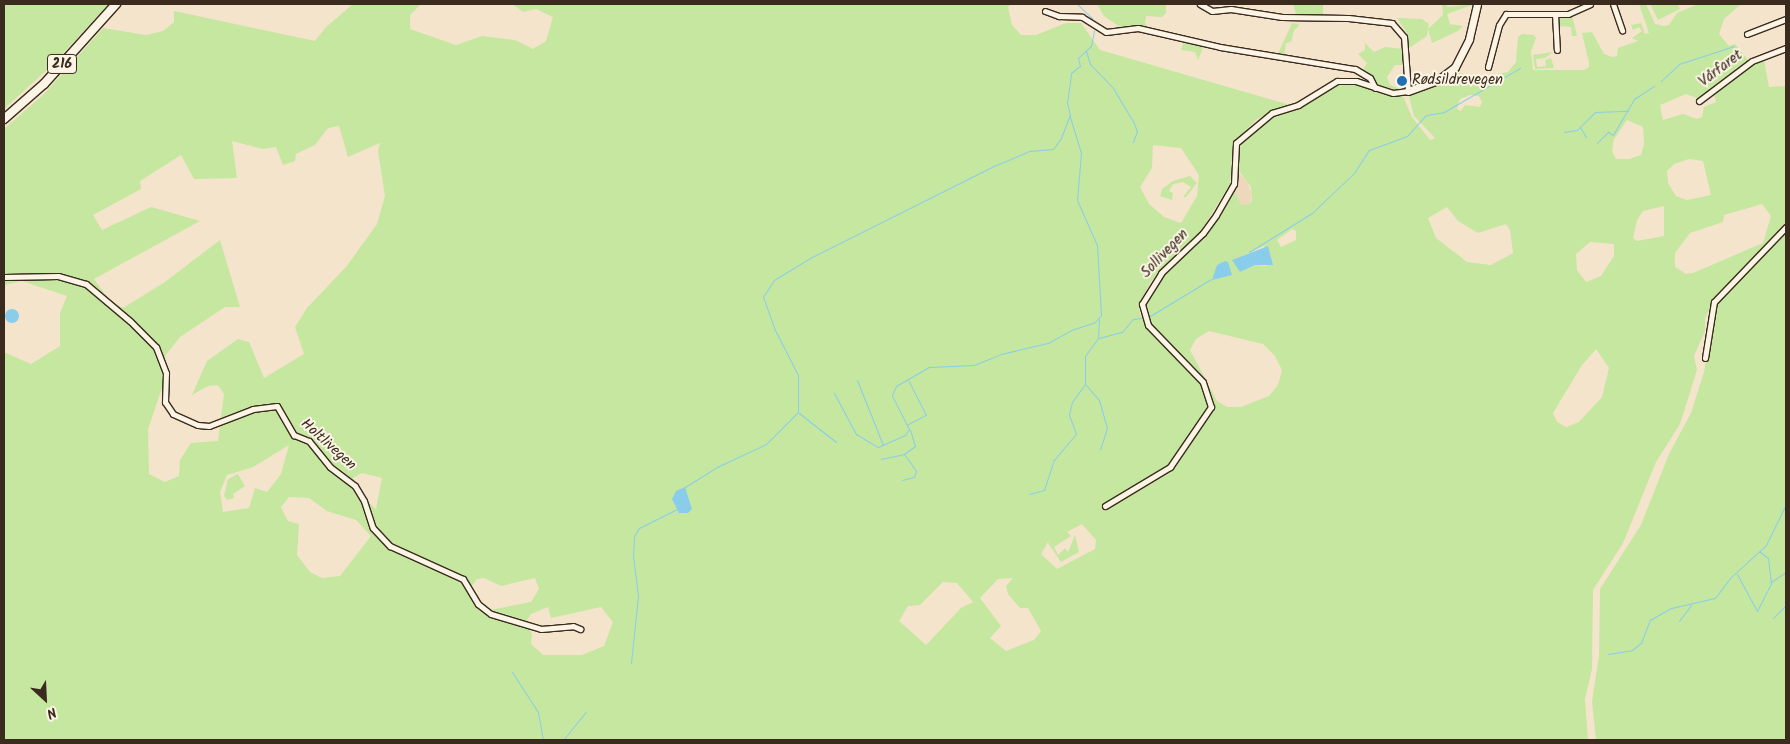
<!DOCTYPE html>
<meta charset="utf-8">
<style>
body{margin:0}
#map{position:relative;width:1790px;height:744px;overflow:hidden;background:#f4e4cc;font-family:Kalam,sans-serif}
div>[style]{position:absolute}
.built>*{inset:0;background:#eed8bb}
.green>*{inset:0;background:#c5e7a0}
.water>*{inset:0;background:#89cdea}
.round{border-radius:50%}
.stream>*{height:1px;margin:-0.5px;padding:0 0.5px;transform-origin:0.5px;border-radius:0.5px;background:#89cdea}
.roads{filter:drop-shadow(1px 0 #3b2a1e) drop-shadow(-1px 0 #3b2a1e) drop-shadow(0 1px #3b2a1e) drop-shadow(0 -1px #3b2a1e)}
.street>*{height:5px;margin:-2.5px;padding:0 2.5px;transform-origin:2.5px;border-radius:2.5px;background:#fcf5e5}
.secondary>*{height:7px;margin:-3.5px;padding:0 3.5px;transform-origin:3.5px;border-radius:3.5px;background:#fcf5e5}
.primary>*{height:8px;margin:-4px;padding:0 4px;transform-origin:4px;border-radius:4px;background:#fcf5e5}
.dots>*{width:14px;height:14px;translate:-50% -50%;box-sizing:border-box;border:2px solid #fcf5e5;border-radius:50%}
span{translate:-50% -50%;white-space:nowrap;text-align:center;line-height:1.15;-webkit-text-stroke:4px #fcf5e5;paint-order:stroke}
.shield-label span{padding:1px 4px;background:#fcf5e5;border:1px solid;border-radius:4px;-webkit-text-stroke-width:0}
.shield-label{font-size:14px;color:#3b2a1e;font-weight:700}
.street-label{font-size:15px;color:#3b2a1e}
.poi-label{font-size:15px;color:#3b2a1e}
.left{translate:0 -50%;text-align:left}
.frame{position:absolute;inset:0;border:5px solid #3b2a1e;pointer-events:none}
.north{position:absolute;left:20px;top:674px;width:50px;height:50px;-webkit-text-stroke:4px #fcf5e5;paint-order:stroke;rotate:155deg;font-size:14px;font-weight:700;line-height:20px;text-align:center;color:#3b2a1e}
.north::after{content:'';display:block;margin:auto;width:18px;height:22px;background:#3b2a1e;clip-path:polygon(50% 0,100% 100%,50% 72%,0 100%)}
</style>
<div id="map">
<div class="built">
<div style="clip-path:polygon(1239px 173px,1247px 181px,1252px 195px,1250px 204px,1245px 206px,1238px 203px,1233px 189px)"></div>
</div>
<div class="green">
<div style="clip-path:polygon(4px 4px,109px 4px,49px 68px,4px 109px)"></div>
<div style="clip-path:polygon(evenodd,353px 4px,421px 4px,410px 15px,410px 29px,456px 45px,482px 36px,515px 40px,533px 49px,546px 41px,553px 17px,536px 9px,523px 12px,512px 4px,1011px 4px,1008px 7px,1012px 25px,1021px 35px,1036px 35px,1066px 23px,1081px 23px,1100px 50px,1290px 105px,1257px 119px,1238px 138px,1233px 147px,1230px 184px,1199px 234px,1151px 281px,1139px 305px,1140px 315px,1145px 318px,1143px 304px,1158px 279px,1219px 218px,1233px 189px,1241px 205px,1250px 204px,1252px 200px,1251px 187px,1237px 168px,1236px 151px,1241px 141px,1273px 114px,1292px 108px,1336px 83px,1353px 83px,1383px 94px,1403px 96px,1412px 117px,1430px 140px,1435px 138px,1414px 116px,1408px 93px,1453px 72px,1482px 77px,1508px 72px,1516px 62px,1518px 37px,1522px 34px,1534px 35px,1536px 38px,1531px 51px,1533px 70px,1584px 70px,1589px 67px,1589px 63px,1582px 33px,1592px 32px,1604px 54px,1613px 57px,1617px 56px,1618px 48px,1638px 41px,1632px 38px,1642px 31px,1639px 27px,1633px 30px,1631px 25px,1641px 23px,1645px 34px,1649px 33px,1639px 4px,1646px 4px,1655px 24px,1664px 26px,1669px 25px,1677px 13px,1698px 4px,1741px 4px,1724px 19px,1719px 34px,1729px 46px,1735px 44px,1749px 61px,1764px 60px,1769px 87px,1786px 86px,1786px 223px,1712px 305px,1705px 318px,1705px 331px,1694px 356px,1697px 370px,1680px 424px,1656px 462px,1623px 543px,1593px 590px,1592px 669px,1585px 699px,1588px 740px,4px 740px,4px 352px,31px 364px,60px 346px,60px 313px,67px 296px,22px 281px,4px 285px,4px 129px,44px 94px,103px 28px,146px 35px,163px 31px,174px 22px,174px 11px,315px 41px,326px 27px,353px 4px,1713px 89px,1716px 102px,1704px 107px,1702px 117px,1697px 119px,1683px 114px,1663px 120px,1660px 105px,1686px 94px,1700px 99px,1713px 89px,353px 4px,1470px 95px,1479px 96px,1482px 102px,1480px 107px,1465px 105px,1461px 111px,1457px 109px,1460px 99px,1470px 95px,353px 4px,1627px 120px,1643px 127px,1644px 144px,1641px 155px,1629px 159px,1616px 159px,1612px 151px,1614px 139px,1627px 120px,353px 4px,339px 126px,348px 157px,380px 143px,378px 151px,385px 196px,377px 224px,346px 267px,307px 308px,295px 327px,304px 354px,264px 378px,249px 342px,238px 339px,207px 361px,192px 395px,208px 386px,218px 385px,224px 394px,218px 441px,191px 443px,180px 460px,179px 476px,165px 482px,149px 474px,148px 429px,163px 385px,165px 356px,180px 337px,225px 307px,240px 307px,220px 240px,165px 282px,123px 308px,110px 301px,94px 279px,200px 221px,151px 207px,102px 230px,93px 215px,141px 189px,140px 181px,181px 155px,194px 179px,237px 178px,232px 141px,263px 149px,276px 147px,283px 165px,295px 161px,296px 154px,315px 145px,328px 128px,339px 126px,353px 4px,1153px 145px,1181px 148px,1199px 175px,1197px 196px,1181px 223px,1164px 217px,1149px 204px,1140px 187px,1152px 168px,1153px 145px,353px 4px,1689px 159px,1703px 161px,1711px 195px,1687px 200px,1676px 196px,1668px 183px,1667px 171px,1674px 164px,1689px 159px,353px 4px,1762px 204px,1771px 216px,1763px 243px,1693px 273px,1686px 274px,1675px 267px,1675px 253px,1690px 233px,1723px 222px,1724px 215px,1762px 204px,353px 4px,1664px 206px,1664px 236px,1637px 241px,1633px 238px,1637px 220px,1643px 211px,1664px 206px,353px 4px,1447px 207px,1458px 221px,1478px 233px,1506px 224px,1510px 230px,1513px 253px,1491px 265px,1467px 262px,1436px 238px,1428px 218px,1447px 207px,353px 4px,1292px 229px,1296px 231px,1296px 240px,1281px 247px,1277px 240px,1292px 229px,353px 4px,1590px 242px,1614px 244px,1614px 256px,1601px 276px,1586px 282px,1577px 270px,1576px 254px,1590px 242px,353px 4px,1264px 246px,1267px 266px,1255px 265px,1246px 269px,1233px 260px,1264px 246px,353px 4px,1209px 331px,1263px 344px,1275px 356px,1282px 370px,1278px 385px,1269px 396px,1241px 407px,1227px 407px,1217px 401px,1190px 350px,1196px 339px,1209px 331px,353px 4px,1596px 349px,1609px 368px,1602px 397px,1579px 422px,1566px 427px,1557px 422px,1553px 413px,1582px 365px,1596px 349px,353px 4px,289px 445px,281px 474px,267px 492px,255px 488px,249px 508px,223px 512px,220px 492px,227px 475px,253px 467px,289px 445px,353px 4px,362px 473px,382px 478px,376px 509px,357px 492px,353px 478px,362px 473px,353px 4px,289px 497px,309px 498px,327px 511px,356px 520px,371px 536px,340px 576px,322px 578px,310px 572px,297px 555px,299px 524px,288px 521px,281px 507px,289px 497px,353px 4px,1082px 524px,1096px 540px,1095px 549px,1057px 569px,1041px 554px,1048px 542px,1050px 541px,1048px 543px,1061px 562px,1079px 552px,1075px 535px,1068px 552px,1065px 548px,1058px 555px,1054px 547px,1071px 536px,1067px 532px,1082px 524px,353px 4px,484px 578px,501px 586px,535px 578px,539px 589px,531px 602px,490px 610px,476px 601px,470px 588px,477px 579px,484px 578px,353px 4px,1013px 578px,1006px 586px,1008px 594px,1020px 608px,1028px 608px,1041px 631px,1034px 640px,1006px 651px,990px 638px,1001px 626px,980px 598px,998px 579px,1013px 578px,353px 4px,943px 582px,957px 583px,973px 602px,961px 608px,926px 645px,899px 621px,908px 606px,920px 605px,943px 582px,353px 4px,548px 607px,551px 618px,601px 607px,613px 622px,604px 646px,582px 655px,543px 655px,531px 644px,532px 634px,525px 623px,531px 614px,548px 607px)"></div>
<div style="clip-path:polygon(1097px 4px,1166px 4px,1166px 13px,1162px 17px,1146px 16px,1145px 23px,1149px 30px,1140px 26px,1121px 28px,1104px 16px)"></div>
<div style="clip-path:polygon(1293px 4px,1323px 4px,1323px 16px,1296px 15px)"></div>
<div style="clip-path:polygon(1442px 4px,1447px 4px,1447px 7px,1475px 4px,1447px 14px,1450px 24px,1463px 26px,1458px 31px,1432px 43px,1428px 29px,1427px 36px,1406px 50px,1407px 33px,1397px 18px,1422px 19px,1429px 24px,1428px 29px,1443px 15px)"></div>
<div style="clip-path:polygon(1650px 4px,1678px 4px,1680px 9px,1658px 20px)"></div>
<div style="clip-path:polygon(1572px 15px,1577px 36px,1572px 36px,1571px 27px,1561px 26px,1558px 32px,1558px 17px)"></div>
<div style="clip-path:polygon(1292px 23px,1299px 24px,1298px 27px,1294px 30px,1291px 42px,1286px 43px,1284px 56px,1277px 56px)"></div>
<div style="clip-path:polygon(1184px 41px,1204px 45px,1198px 60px,1195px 52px,1181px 50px)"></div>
<div style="clip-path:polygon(1365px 43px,1374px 52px,1385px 47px,1403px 49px,1403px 65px,1395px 65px,1387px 77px,1390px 85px,1402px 90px,1394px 92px,1380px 88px,1363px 70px,1367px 63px,1358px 54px,1365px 50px)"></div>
<div style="clip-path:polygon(1553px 52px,1545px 58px,1536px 59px,1537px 67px,1546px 66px,1545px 60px,1551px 58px,1554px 68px,1535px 69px,1533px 55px)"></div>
<div style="clip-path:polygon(1190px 176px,1197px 183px,1186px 197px,1183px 197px,1191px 187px,1183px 182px,1173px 184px,1169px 191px,1173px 193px,1172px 200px,1160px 196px,1162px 189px,1173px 181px)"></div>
<div style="clip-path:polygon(1786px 231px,1786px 740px,1596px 740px,1592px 701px,1599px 656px,1600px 589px,1641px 525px,1669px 454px,1691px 413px,1704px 372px,1717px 303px)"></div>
<div style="clip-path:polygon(238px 474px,245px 486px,233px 494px,234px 498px,227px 500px,224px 496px,228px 479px)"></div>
</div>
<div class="water">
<div style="clip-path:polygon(1268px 246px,1273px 265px,1255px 265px,1240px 272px,1232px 260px)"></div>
<div style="clip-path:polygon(1225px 261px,1228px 262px,1232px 275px,1212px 280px,1217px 265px)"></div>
<div class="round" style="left:5px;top:309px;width:14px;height:14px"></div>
<div style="clip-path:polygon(685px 487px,692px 509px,688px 513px,679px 513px,672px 499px,676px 491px)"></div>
</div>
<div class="stream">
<div style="left:1077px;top:4px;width:21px;rotate:43deg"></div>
<div style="left:1086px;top:51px;width:14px;rotate:73deg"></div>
<div style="left:1090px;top:64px;width:33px;rotate:46deg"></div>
<div style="left:1113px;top:88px;width:39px;rotate:59deg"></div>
<div style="left:1133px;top:121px;width:11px;rotate:68deg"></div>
<div style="left:1137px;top:131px;width:12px;rotate:110deg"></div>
<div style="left:1661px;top:81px;width:25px;rotate:-43deg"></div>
<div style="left:1679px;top:64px;width:58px;rotate:-18.1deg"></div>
<div style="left:1580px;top:127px;width:12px;rotate:59deg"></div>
<div style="left:1564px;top:132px;width:13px;rotate:-9deg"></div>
<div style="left:1577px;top:130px;width:25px;rotate:-45deg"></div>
<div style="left:1595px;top:112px;width:33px;rotate:-2deg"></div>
<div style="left:1597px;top:143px;width:16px;rotate:-45deg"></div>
<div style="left:1608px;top:132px;width:6px;rotate:31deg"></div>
<div style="left:1613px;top:135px;width:42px;rotate:-59.7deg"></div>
<div style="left:1634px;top:99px;width:24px;rotate:-33deg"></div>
<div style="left:1249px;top:252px;width:74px;rotate:-31.8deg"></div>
<div style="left:1312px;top:213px;width:58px;rotate:-43.6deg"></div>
<div style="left:1354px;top:173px;width:27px;rotate:-57deg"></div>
<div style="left:1369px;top:150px;width:40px;rotate:-20.2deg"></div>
<div style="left:1407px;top:136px;width:28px;rotate:-48deg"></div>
<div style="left:1426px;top:115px;width:18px;rotate:-9deg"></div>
<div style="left:1444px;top:112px;width:88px;rotate:-30.1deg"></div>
<div style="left:1150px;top:316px;width:71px;rotate:-31.2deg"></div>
<div style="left:1099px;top:338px;width:24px;rotate:-15deg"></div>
<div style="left:1122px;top:332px;width:17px;rotate:-50deg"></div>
<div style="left:1133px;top:319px;width:8px;rotate:-7deg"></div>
<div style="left:857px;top:380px;width:70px;rotate:68.2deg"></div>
<div style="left:1086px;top:385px;width:20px;rotate:49deg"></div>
<div style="left:1099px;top:400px;width:29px;rotate:74deg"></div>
<div style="left:1107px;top:428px;width:22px;rotate:108deg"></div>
<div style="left:834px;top:393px;width:47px;rotate:61.8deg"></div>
<div style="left:856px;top:434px;width:26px;rotate:31deg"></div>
<div style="left:878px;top:447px;width:30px;rotate:-24deg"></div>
<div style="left:905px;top:435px;width:7px;rotate:-56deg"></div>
<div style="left:909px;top:429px;width:38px;rotate:-117deg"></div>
<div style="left:892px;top:395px;width:10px;rotate:-66deg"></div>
<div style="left:896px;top:386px;width:38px;rotate:-30deg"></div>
<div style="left:929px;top:367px;width:45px;rotate:-2.5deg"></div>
<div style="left:974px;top:365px;width:29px;rotate:-22deg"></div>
<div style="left:1001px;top:354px;width:48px;rotate:-13.2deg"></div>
<div style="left:1048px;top:343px;width:26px;rotate:-29deg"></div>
<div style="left:1071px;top:330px;width:25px;rotate:-18deg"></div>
<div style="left:1095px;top:322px;width:9px;rotate:-49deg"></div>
<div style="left:1101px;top:315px;width:70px;rotate:-93.3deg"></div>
<div style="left:1097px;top:245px;width:49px;rotate:-114deg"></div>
<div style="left:1077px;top:200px;width:47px;rotate:-85.1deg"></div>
<div style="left:1081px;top:153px;width:39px;rotate:-107deg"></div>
<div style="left:799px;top:413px;width:47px;rotate:38.1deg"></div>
<div style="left:908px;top:424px;width:20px;rotate:-27deg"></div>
<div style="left:926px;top:415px;width:38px;rotate:-117deg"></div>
<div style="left:881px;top:459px;width:24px;rotate:-12deg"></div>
<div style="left:904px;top:454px;width:14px;rotate:-36deg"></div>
<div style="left:915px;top:446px;width:17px;rotate:-107deg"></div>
<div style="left:902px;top:480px;width:12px;rotate:-14deg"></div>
<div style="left:914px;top:477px;width:6px;rotate:-72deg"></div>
<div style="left:916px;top:471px;width:21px;rotate:-125deg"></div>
<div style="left:685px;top:487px;width:38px;rotate:-32deg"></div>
<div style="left:717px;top:467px;width:54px;rotate:-25.1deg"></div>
<div style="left:766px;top:444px;width:45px;rotate:-45deg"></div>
<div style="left:798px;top:412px;width:37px;rotate:-90deg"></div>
<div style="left:798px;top:375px;width:51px;rotate:-117.1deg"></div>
<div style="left:775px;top:330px;width:35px;rotate:-110deg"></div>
<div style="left:763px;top:297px;width:20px;rotate:-57deg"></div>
<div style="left:774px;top:280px;width:42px;rotate:-31.4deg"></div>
<div style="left:810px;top:258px;width:206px;rotate:-26.6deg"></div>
<div style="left:994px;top:166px;width:38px;rotate:-23deg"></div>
<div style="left:1029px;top:151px;width:24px;rotate:-5deg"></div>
<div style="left:1053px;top:149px;width:14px;rotate:-54deg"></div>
<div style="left:1061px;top:138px;width:25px;rotate:-69deg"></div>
<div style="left:1070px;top:115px;width:12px;rotate:-104deg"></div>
<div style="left:1067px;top:103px;width:30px;rotate:-82deg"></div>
<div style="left:1071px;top:73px;width:11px;rotate:-38deg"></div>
<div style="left:1080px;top:66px;width:8px;rotate:-104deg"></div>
<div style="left:1078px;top:58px;width:18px;rotate:-43deg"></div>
<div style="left:1091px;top:46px;width:16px;rotate:-79deg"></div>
<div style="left:1029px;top:494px;width:16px;rotate:-15deg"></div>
<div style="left:1044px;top:490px;width:32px;rotate:-72deg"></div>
<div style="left:1054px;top:460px;width:34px;rotate:-50deg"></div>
<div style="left:1076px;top:434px;width:20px;rotate:-110deg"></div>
<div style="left:1069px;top:415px;width:13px;rotate:-77deg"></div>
<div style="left:1072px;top:402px;width:22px;rotate:-54deg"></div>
<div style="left:1085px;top:384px;width:28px;rotate:-90deg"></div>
<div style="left:1085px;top:356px;width:22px;rotate:-54deg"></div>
<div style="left:1098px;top:338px;width:19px;rotate:-87deg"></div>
<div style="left:1737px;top:574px;width:42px;rotate:61.6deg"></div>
<div style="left:1757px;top:611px;width:31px;rotate:-63deg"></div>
<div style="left:1771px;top:583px;width:25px;rotate:-97deg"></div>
<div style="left:1768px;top:558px;width:10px;rotate:-143deg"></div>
<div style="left:1771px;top:582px;width:18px;rotate:-34deg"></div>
<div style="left:1773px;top:618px;width:18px;rotate:-45deg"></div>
<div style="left:1679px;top:621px;width:20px;rotate:-53deg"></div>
<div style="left:1608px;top:654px;width:24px;rotate:-9deg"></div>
<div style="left:1632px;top:650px;width:11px;rotate:-38deg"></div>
<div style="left:1641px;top:643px;width:25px;rotate:-69deg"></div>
<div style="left:1650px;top:620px;width:24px;rotate:-30deg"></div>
<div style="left:1671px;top:608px;width:45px;rotate:-12.8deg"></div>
<div style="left:1715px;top:598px;width:26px;rotate:-53deg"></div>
<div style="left:1731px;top:577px;width:47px;rotate:-42.4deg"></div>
<div style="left:1766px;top:545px;width:46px;rotate:-64deg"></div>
<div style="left:631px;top:663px;width:67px;rotate:-84deg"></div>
<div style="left:638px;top:596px;width:40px;rotate:-97.1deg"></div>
<div style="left:633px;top:556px;width:20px;rotate:-87deg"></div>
<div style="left:634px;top:536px;width:9px;rotate:-58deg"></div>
<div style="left:639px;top:528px;width:42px;rotate:-26.6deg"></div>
<div style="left:512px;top:672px;width:48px;rotate:57deg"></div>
<div style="left:538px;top:712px;width:28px;rotate:80deg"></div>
<div style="left:563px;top:740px;width:36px;rotate:-51deg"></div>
</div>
<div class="roads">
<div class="street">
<div style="left:1613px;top:4px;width:28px;rotate:71deg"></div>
<div style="left:1045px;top:11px;width:15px;rotate:20deg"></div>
<div style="left:1059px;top:16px;width:23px;rotate:2deg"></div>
<div style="left:1082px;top:17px;width:28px;rotate:32deg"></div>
<div style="left:1106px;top:32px;width:32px;rotate:-7deg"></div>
<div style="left:1138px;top:28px;width:84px;rotate:13deg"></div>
<div style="left:1220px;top:47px;width:137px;rotate:9.3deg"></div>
<div style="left:1355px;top:69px;width:17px;rotate:31deg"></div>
<div style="left:1370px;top:78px;width:11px;rotate:63deg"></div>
<div style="left:1555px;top:14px;width:36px;rotate:87deg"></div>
<div style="left:1747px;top:34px;width:42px;rotate:-21deg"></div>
<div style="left:1488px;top:67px;width:43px;rotate:-75.3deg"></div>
<div style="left:1499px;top:25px;width:13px;rotate:-58deg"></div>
<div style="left:1506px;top:14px;width:62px"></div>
<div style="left:1568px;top:14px;width:24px;rotate:-24deg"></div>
<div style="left:1699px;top:101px;width:66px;rotate:-37deg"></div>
<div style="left:1752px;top:61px;width:36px;rotate:-21deg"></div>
<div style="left:4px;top:277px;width:54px;rotate:-1.1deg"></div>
<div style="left:58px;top:276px;width:29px;rotate:16deg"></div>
<div style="left:86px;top:284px;width:57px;rotate:40.1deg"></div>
<div style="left:130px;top:321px;width:37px;rotate:45deg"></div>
<div style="left:156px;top:347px;width:28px;rotate:69deg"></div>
<div style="left:166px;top:373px;width:29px;rotate:92deg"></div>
<div style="left:165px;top:402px;width:14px;rotate:56deg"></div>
<div style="left:173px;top:414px;width:27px;rotate:24deg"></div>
<div style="left:198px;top:425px;width:11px;rotate:5deg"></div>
<div style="left:209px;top:426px;width:47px;rotate:-21.1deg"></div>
<div style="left:253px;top:409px;width:24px;rotate:-7deg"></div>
<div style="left:277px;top:406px;width:34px;rotate:60deg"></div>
<div style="left:294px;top:435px;width:16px;rotate:22deg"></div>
<div style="left:309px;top:441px;width:33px;rotate:51deg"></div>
<div style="left:330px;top:467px;width:31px;rotate:37deg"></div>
<div style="left:355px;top:486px;width:17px;rotate:59deg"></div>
<div style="left:364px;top:501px;width:28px;rotate:72deg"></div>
<div style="left:373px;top:528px;width:25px;rotate:47deg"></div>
<div style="left:390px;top:546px;width:80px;rotate:24.3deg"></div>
<div style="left:463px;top:579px;width:29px;rotate:59deg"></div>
<div style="left:478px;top:604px;width:16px;rotate:38deg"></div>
<div style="left:491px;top:614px;width:52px;rotate:16.7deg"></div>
<div style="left:541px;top:629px;width:32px;rotate:-5deg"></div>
<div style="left:573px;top:626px;width:8px;rotate:23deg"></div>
<div style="left:1705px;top:358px;width:57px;rotate:-80.9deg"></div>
<div style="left:1714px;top:302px;width:104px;rotate:-46.2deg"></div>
<div style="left:1105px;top:506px;width:76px;rotate:-31deg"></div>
<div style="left:1170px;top:467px;width:73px;rotate:-55.7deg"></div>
<div style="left:1211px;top:407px;width:26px;rotate:-108deg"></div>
<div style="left:1203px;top:382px;width:79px;rotate:-134deg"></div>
<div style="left:1148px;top:325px;width:22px;rotate:-106deg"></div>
<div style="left:1142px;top:304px;width:36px;rotate:-58deg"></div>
<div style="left:1161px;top:273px;width:58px;rotate:-43.6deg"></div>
<div style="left:1203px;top:233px;width:22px;rotate:-54deg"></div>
<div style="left:1216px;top:215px;width:36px;rotate:-60deg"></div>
<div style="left:1234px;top:184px;width:41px;rotate:-87.2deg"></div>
<div style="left:1236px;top:143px;width:47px;rotate:-39.8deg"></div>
<div style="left:1272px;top:113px;width:27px;rotate:-17deg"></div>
<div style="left:1298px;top:105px;width:46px;rotate:-31.6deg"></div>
<div style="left:1337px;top:81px;width:19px"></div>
<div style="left:1356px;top:81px;width:39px;rotate:18deg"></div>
<div style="left:1393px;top:93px;width:15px;rotate:-8deg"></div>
<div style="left:1408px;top:91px;width:54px;rotate:-94.2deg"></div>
<div style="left:1404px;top:37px;width:18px;rotate:-131deg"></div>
<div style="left:1392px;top:23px;width:44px;rotate:-173.5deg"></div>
<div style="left:1348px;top:18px;width:66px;rotate:-179.1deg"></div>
<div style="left:1282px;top:17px;width:52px;rotate:-171.1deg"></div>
<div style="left:1231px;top:9px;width:19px;rotate:174deg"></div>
<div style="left:1212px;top:11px;width:14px;rotate:-150deg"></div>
</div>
<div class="secondary">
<div style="left:1408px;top:91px;width:32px;rotate:-20deg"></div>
<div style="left:1438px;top:80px;width:21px;rotate:-37deg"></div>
<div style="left:1455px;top:67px;width:31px;rotate:-63deg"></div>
<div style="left:1469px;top:39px;width:36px;rotate:-77deg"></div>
</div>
<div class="primary">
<div style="left:4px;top:119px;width:53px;rotate:-41.2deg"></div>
<div style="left:44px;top:84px;width:108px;rotate:-48deg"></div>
</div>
</div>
<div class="dots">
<div style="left:1402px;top:81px;background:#1f6fb2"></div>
</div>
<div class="shield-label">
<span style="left:62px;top:64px">216</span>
</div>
<div class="street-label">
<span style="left:1721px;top:69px;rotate:-37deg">Vårfaret</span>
<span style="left:1165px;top:254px;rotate:-46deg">Sollivegen</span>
<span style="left:328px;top:445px;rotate:42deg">Holtlivegen</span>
</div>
<div class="poi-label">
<span class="left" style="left:1412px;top:81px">Rødsildrevegen</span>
</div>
<div class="frame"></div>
<div class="north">N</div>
</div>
